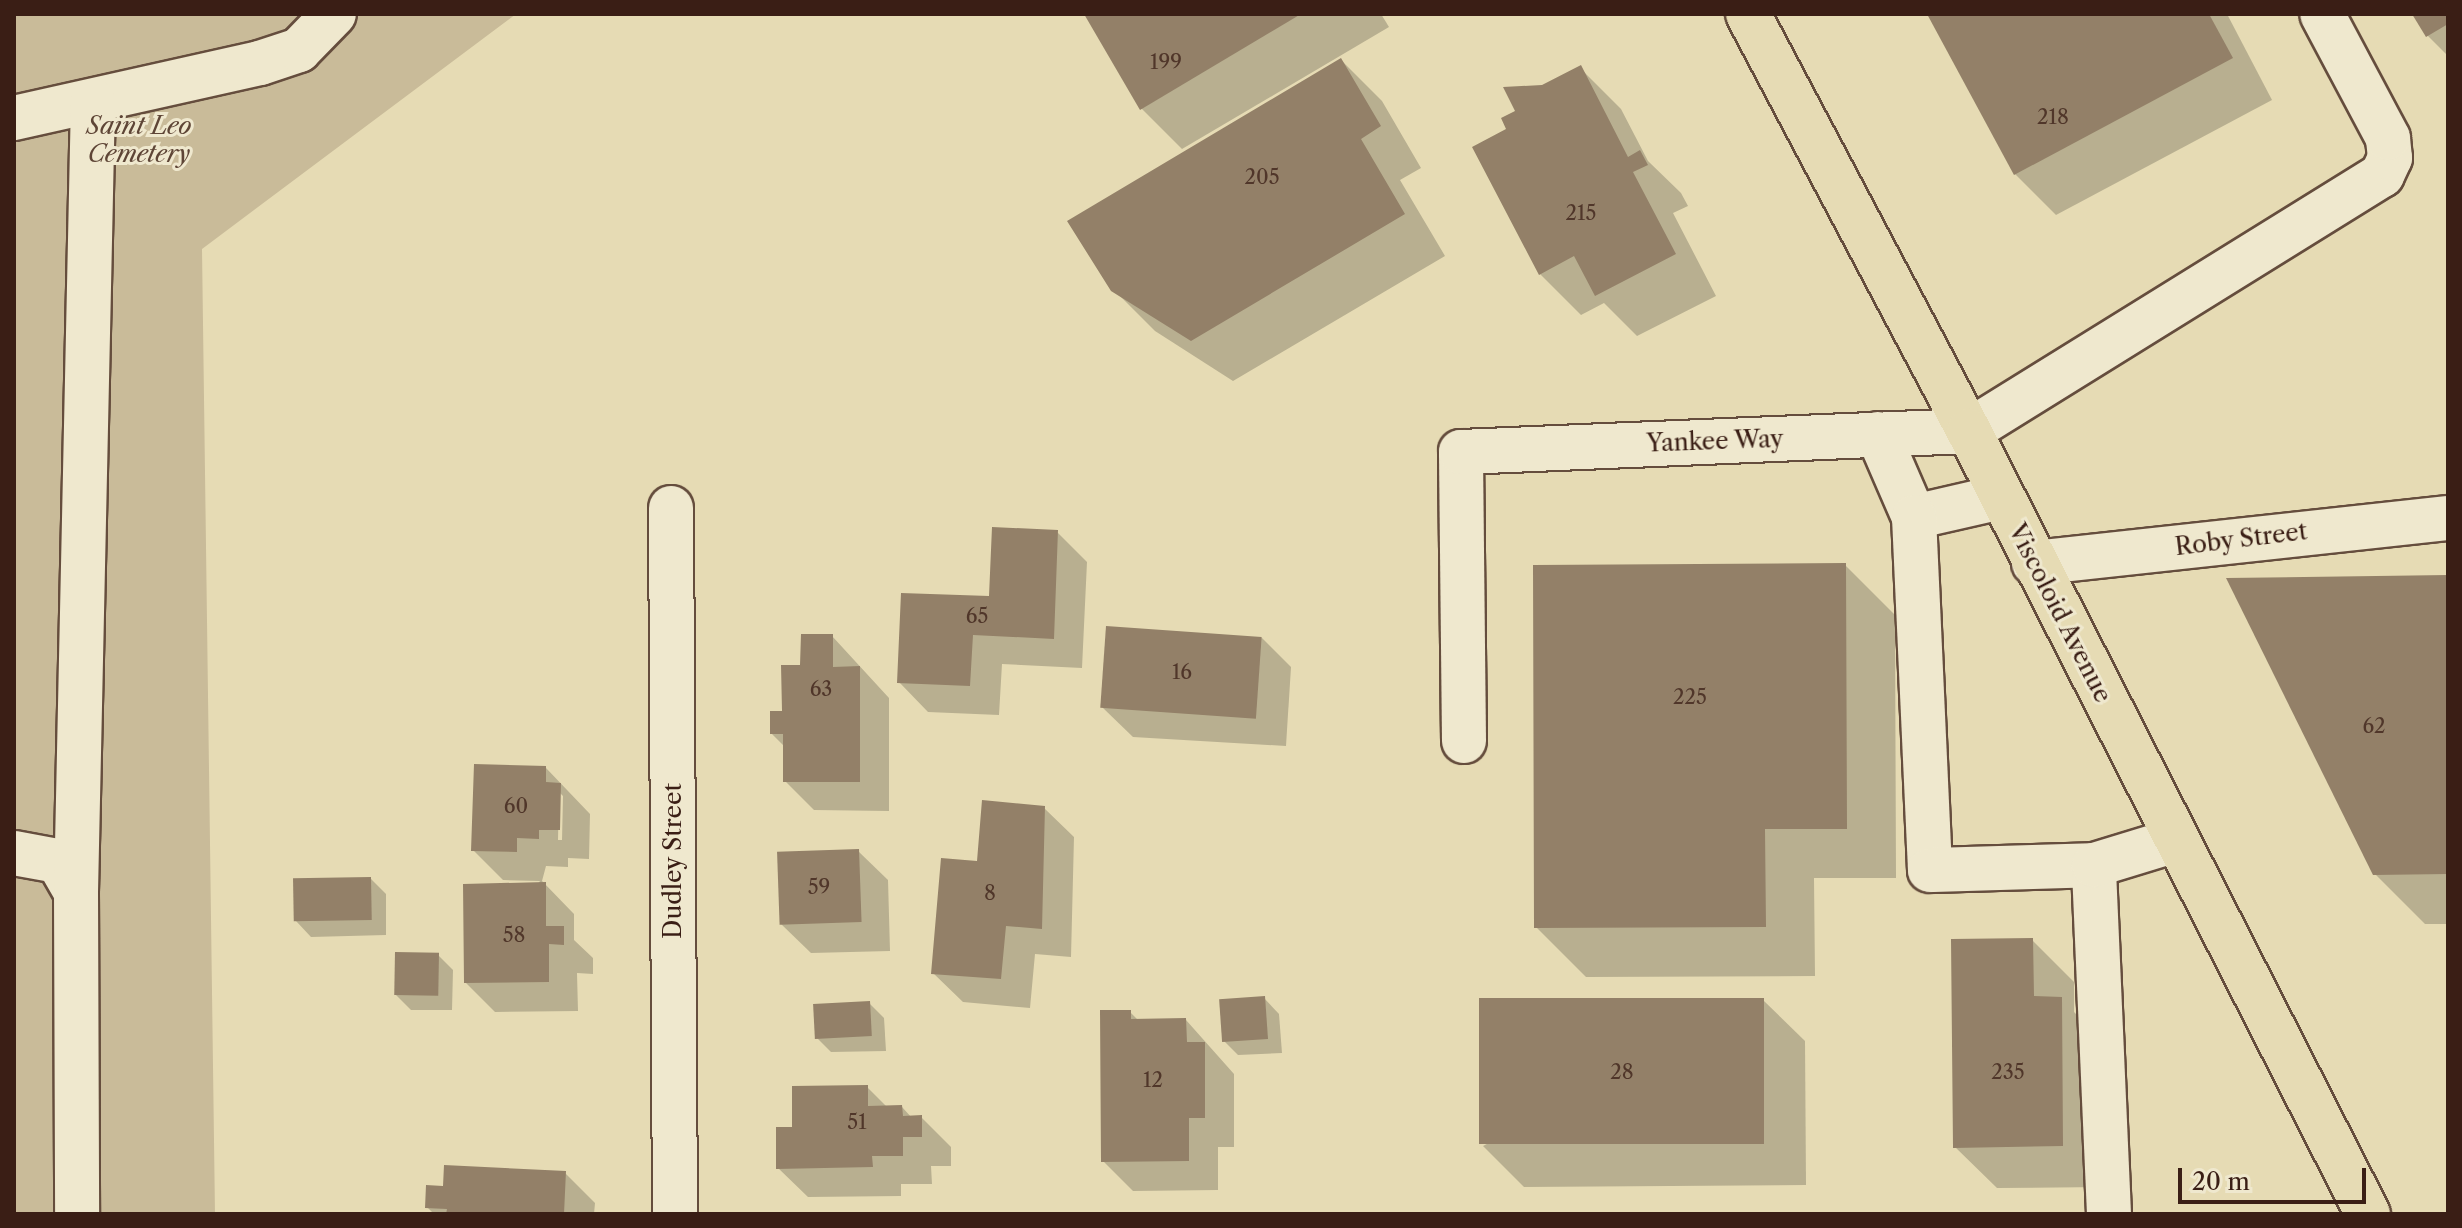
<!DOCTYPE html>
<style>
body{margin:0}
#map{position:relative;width:2462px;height:1228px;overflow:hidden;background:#e6dbb4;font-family:"Libre Caslon Text",serif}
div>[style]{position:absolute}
.green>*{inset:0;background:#c9bb99}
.shadow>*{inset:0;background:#0003}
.building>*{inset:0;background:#938068;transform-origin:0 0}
.roads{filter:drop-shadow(2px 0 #654d3d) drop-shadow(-2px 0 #654d3d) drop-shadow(0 2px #654d3d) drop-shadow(0 -2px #654d3d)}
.minor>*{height:44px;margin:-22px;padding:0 22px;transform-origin:22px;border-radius:22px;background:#efe8ce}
.major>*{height:44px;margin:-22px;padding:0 22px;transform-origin:22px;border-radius:22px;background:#e6dbb4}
span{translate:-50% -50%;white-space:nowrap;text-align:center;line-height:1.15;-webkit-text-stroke:6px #efe8ce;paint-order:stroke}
.number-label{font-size:20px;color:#50362a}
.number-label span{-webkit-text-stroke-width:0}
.park-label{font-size:24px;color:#5e4536;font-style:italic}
.street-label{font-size:24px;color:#3a1e15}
.frame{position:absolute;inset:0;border:16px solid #3a1e15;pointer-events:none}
.scale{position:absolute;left:2178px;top:1168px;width:188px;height:36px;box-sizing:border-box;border:4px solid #3a1e15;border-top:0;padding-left:10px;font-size:24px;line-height:28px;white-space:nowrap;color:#3a1e15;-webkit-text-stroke:6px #efe8ce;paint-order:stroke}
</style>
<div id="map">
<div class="green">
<div style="clip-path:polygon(14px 14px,516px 14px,202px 249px,215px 1214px,14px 1214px)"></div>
</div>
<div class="shadow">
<div style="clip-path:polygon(1086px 14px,1381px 14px,1389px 27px,1182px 149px,1141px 108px)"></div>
<div style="clip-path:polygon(1929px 14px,2227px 14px,2272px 100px,2056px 215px,2015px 174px)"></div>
<div style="clip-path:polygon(2415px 14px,2448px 14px,2448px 56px,2428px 36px)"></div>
<div style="clip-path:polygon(1341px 60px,1382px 101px,1421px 168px,1400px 180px,1445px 256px,1233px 381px,1155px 331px,1113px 289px)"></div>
<div style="clip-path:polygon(1580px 68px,1621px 109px,1648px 161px,1681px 193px,1688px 206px,1673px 213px,1716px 296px,1637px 336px,1604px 303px,1581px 315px,1540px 274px,1509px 130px,1518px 112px,1543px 87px)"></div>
<div style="clip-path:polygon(1057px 532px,1087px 562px,1082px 668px,1002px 664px,999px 715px,928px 712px,899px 682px)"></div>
<div style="clip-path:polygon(1845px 565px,1895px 615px,1896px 878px,1814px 878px,1815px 976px,1586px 977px,1536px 927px)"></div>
<div style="clip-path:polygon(2448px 577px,2448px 924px,2425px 924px,2375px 874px)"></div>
<div style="clip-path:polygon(832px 636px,889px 698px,889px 811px,814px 810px,785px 781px,785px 747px,772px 734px,802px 667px)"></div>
<div style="clip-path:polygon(1262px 638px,1291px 667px,1286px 746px,1133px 737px,1103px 708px)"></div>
<div style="clip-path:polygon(evenodd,546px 768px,590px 814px,589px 859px,568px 858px,568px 867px,546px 866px,542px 881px,574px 914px,574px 940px,593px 958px,593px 974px,577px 973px,578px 1011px,495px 1012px,466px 983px,540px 881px,503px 880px,473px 850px,546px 768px,559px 792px,563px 796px,562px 840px,558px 840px,559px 792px)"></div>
<div style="clip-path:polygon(1044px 808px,1074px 837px,1071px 957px,1035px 954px,1030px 1008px,963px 1002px,933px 973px,979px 863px)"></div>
<div style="clip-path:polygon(858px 851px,888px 880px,890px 951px,811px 953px,781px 924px)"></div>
<div style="clip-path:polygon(371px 879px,386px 894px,386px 935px,311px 937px,296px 921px)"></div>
<div style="clip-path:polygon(2032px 940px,2074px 982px,2074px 1012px,2102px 1040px,2104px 1187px,1997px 1188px,1955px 1147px)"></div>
<div style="clip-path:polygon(438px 955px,453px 970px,452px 1010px,411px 1010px,396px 995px)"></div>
<div style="clip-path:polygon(1264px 998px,1279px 1014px,1282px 1053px,1238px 1055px,1223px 1040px)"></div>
<div style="clip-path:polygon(1763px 1000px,1805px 1041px,1806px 1185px,1524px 1187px,1483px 1146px)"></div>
<div style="clip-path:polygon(869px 1003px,884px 1018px,886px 1051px,831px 1052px,816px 1037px)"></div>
<div style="clip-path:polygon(1130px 1012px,1139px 1021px,1186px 1020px,1234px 1074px,1234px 1147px,1218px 1147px,1218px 1190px,1133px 1191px,1103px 1161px)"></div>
<div style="clip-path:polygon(867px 1087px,887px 1107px,902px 1107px,912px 1118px,921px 1117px,951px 1147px,951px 1166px,931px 1166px,932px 1184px,901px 1184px,901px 1196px,808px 1197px,778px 1168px,794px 1129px)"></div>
<div style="clip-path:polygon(565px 1173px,595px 1203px,594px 1214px,434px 1214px,427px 1207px)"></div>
</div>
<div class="building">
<div style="clip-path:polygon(1084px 14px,1301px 14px,1140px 110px)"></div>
<div style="clip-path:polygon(1927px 14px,2209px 14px,2233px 58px,2014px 175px)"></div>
<div style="clip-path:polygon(2412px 14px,2448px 14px,2448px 24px,2426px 37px)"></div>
<div style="clip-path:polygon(1341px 58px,1381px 126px,1361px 139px,1405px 214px,1191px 341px,1111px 291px,1067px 221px)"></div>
<div style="clip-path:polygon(1581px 65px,1628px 157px,1640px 150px,1648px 165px,1633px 172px,1676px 254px,1595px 296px,1574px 256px,1539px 275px,1472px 147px,1506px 129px,1501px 118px,1515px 111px,1503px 87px,1542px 85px)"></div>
<div style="clip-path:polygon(992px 527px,1058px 530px,1054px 639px,973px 635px,970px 686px,897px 683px,901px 593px,989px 596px)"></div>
<div style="clip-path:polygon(1846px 563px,1847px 829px,1765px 829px,1766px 927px,1534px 928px,1533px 565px)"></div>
<div style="clip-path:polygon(2448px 575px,2448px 874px,2373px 875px,2226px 578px)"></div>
<div style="left:1106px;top:626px;width:156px;height:82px;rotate:4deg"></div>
<div style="clip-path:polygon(801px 634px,833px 634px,833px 667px,860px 666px,860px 782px,783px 782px,783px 734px,770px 734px,770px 711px,782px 711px,781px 665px,800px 665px)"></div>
<div style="clip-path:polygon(474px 764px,546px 766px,546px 782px,561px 783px,560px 830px,539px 830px,539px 839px,517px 838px,517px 852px,471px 851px)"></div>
<div style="clip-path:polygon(982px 800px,1045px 806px,1042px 929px,1006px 926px,1001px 979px,931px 974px,941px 858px,977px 861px)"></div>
<div style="left:859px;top:849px;width:73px;height:82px;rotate:88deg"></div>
<div style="left:371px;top:877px;width:43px;height:78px;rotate:89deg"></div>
<div style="clip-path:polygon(546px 882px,546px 926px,564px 926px,564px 945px,549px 944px,549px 982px,464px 983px,463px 884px)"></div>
<div style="clip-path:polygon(2033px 938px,2034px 996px,2062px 997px,2063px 1146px,1953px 1148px,1951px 939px)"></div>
<div style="left:395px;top:952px;width:44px;height:43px;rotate:1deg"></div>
<div style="left:1265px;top:996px;width:43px;height:46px;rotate:86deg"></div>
<div style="left:1764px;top:998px;width:146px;height:285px;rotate:90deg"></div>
<div style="left:870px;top:1001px;width:35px;height:57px;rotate:87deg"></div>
<div style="clip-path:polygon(1100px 1010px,1131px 1010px,1131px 1019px,1186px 1018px,1187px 1042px,1205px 1042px,1205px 1118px,1189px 1118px,1189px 1161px,1101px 1162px)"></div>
<div style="clip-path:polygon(868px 1085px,868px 1106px,902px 1105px,903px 1116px,922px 1115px,922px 1137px,903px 1137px,903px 1156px,872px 1156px,873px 1167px,776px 1169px,776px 1127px,792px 1127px,792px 1086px)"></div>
<div style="clip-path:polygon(444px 1165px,566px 1171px,564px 1214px,446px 1214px,447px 1209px,425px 1208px,426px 1185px,443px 1186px)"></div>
</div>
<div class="roads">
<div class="minor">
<div style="left:14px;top:118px;width:252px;rotate:-12.6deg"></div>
<div style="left:260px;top:63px;width:41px;rotate:-18.4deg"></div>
<div style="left:299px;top:50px;width:50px;rotate:-45.8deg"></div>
<div style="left:1878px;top:434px;width:90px;rotate:66.6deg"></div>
<div style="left:2001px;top:497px;width:89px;rotate:167.1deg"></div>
<div style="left:1914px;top:517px;width:353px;rotate:87.4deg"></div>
<div style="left:1930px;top:870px;width:164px;rotate:-1.7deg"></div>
<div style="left:671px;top:508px;width:706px;rotate:89.68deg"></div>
<div style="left:2034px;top:563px;width:416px;rotate:-6.2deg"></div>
<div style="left:1464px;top:741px;width:289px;rotate:-90.6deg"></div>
<div style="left:1461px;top:452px;width:508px;rotate:-2.37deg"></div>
<div style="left:1969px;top:431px;width:486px;rotate:-31.8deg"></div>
<div style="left:2382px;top:175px;width:19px;rotate:-65deg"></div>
<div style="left:2390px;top:158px;width:20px;rotate:-96deg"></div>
<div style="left:2388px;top:138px;width:140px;rotate:-118deg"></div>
<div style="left:14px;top:853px;width:45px;rotate:10.3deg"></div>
<div style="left:58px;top:861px;width:36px;rotate:60deg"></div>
<div style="left:76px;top:892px;width:322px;rotate:89.8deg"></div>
<div style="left:76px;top:892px;width:791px;rotate:-88.77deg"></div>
<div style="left:2109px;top:1214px;width:349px;rotate:-92.5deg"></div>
<div style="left:2094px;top:865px;width:86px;rotate:-17deg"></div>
</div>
<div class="major">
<div style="left:1748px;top:14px;width:472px;rotate:62.1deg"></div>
<div style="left:1969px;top:431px;width:879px;rotate:63deg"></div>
</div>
</div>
<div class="number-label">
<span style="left:1166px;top:62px">199</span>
<span style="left:2053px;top:117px">218</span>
<span style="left:1262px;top:177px">205</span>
<span style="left:1581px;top:213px">215</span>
<span style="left:977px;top:616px">65</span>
<span style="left:1182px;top:672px">16</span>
<span style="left:821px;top:689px">63</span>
<span style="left:1690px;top:697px">225</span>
<span style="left:2374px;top:726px">62</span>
<span style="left:516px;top:806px">60</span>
<span style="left:819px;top:887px">59</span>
<span style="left:990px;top:893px">8</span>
<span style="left:514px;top:935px">58</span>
<span style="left:1622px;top:1072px">28</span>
<span style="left:2008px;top:1072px">235</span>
<span style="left:1153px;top:1080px">12</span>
<span style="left:857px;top:1122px">51</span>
</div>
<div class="park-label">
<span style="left:139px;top:140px">Saint Leo<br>Cemetery</span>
</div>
<div class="street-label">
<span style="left:1715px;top:441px;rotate:-2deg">Yankee Way</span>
<span style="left:2241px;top:539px;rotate:-7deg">Roby Street</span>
<span style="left:2060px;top:613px;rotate:63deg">Viscoloid Avenue</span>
<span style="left:673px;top:861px;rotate:-90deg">Dudley Street</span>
</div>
<div class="frame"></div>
<div class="scale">20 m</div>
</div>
